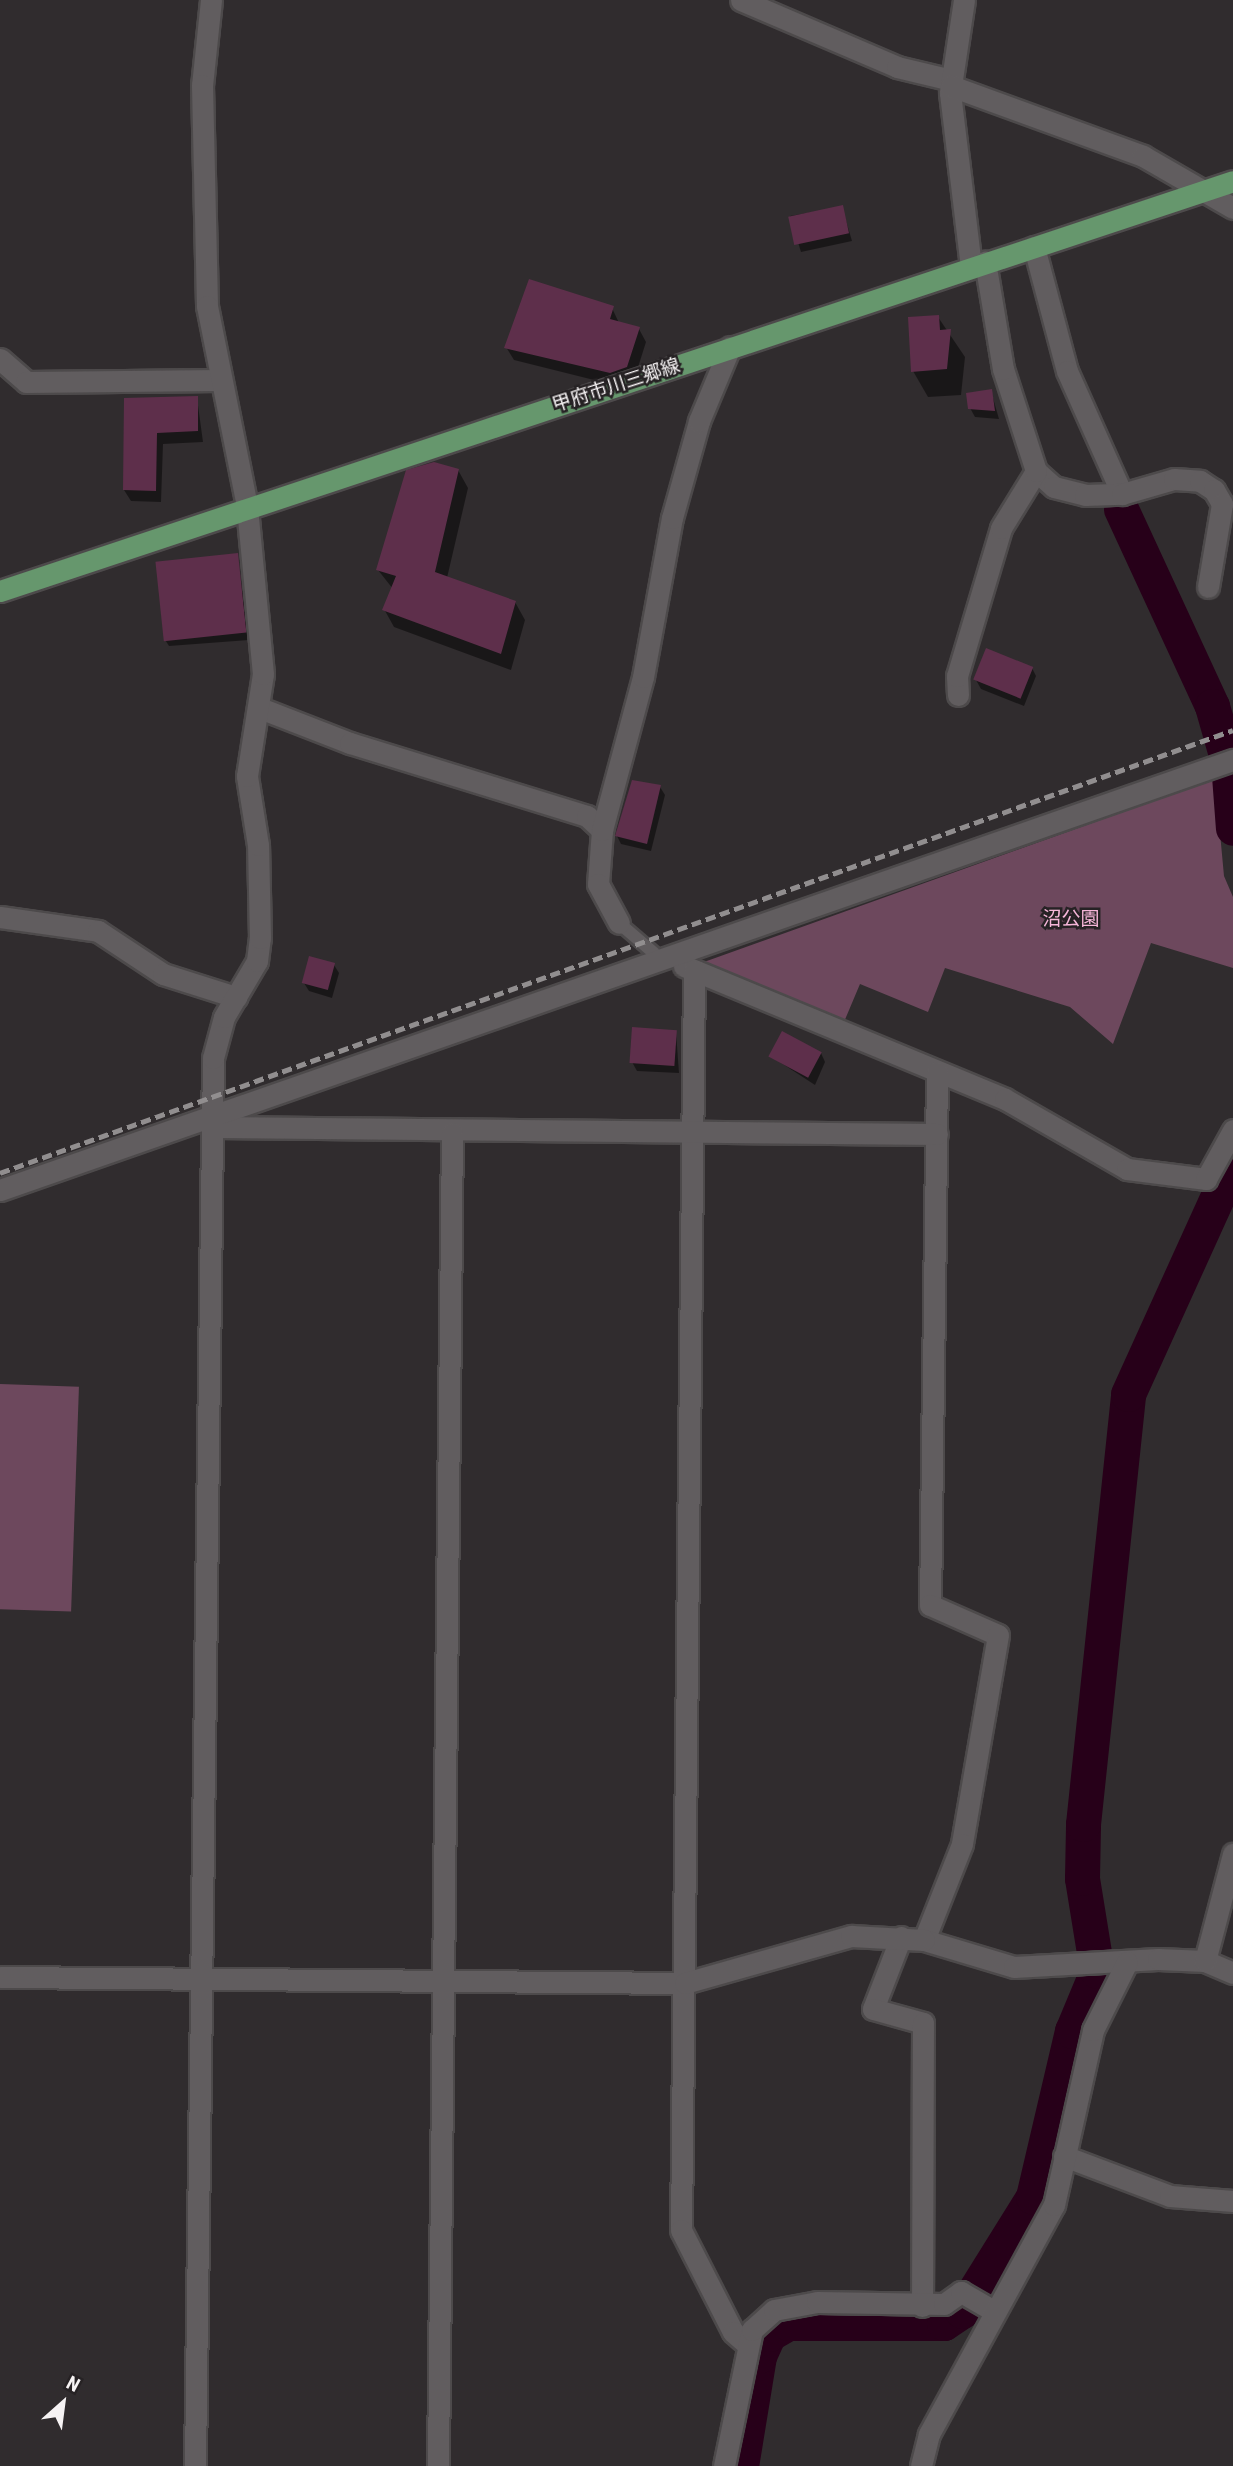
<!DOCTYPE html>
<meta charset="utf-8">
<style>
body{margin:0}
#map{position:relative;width:1233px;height:2466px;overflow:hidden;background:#302c2e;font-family:"Roboto Condensed","Noto Sans JP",sans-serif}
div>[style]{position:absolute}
.green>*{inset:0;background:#6d485d;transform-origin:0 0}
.shadow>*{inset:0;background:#0007}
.river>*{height:35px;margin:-17.5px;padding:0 17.5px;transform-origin:17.5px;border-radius:17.5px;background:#270019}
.building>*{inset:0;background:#5e2f4b;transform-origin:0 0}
.roads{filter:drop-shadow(2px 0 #4d4a4b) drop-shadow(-2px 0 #4d4a4b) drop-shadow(0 2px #4d4a4b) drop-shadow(0 -2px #4d4a4b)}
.lane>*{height:12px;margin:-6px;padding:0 6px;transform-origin:6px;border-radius:6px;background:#615d5f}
.street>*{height:21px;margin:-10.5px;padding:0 10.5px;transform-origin:10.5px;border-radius:10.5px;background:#615d5f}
.secondary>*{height:21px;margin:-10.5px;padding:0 10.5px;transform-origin:10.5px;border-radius:10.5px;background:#615d5f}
.primary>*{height:21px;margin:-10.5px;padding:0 10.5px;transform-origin:10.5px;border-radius:10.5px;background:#66976d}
.rail>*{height:5px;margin-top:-2.5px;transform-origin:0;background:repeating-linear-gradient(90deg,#918e8f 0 10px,transparent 0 15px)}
span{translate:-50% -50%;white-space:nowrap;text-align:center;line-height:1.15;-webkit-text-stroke:5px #262224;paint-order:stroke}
.street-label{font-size:19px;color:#f6f3f4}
.park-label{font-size:19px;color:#f6b6d9}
.north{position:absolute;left:28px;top:2368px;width:70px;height:70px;-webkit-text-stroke:5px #262224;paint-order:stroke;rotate:28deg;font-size:19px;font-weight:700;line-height:28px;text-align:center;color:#f6f3f4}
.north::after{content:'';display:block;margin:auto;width:24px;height:32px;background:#f6f3f4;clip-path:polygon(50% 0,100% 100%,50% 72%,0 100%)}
</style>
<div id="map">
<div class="green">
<div style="clip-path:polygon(1215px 779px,1224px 876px,1233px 897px,1233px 968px,1151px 943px,1113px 1044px,1070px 1007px,945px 968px,928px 1012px,860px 984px,844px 1022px,704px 962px)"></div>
<div style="left:0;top:1384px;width:79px;height:225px;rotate:2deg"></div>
</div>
<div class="shadow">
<div style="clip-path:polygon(842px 207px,852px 241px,801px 252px,790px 216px)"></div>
<div style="clip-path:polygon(612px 308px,619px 323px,639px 329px,646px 342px,634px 380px,618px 386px,514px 360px,506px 347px)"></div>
<div style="clip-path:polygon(938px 317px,965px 357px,961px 395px,928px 397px,913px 371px)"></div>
<div style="clip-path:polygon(991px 391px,999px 419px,975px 417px,970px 408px)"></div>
<div style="clip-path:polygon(197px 398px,203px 442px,163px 444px,161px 502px,131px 501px,124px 490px,126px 400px)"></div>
<div style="clip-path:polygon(458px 470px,468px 488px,447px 578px,515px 602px,525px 620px,511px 670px,394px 627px,384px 609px,393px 589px,378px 570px)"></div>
<div style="clip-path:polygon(237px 555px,249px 640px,169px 646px,164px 638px)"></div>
<div style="clip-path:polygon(1032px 668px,1036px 676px,1024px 706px,981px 689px,976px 680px)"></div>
<div style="clip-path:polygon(660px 787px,665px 795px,651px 851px,621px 844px,617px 836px)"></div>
<div style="clip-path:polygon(334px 965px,339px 973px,332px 998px,309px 991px,304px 983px)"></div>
<div style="clip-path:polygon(676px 1032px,679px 1073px,637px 1071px,632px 1062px)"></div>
<div style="clip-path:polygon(821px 1053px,825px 1062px,815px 1085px,772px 1057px)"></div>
</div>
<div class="river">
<div style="left:1121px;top:509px;width:217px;rotate:65.2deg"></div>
<div style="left:1212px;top:706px;width:58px;rotate:74.1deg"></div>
<div style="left:1228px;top:762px;width:66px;rotate:85.7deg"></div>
<div style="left:741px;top:2466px;width:111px;rotate:-80.7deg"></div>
<div style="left:759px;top:2356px;width:24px;rotate:-66deg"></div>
<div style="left:769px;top:2334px;width:22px;rotate:-30deg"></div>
<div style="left:788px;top:2323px;width:156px"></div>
<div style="left:944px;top:2323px;width:22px;rotate:-34deg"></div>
<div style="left:962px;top:2311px;width:134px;rotate:-58.1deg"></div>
<div style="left:1033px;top:2197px;width:171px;rotate:-76.8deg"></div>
<div style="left:1072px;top:2031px;width:65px;rotate:-67.4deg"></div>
<div style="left:1097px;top:1971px;width:94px;rotate:-99.2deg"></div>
<div style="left:1082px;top:1878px;width:54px;rotate:-88.9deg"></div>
<div style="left:1083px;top:1824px;width:432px;rotate:-84deg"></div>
<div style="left:1128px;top:1394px;width:254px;rotate:-65.6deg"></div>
</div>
<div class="building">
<div style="left:843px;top:205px;width:29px;height:56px;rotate:78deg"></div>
<div style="clip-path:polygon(529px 279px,614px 306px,610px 319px,640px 327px,627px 367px,610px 373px,504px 348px)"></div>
<div style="clip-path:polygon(939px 315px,940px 330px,951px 329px,947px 369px,911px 372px,908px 317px)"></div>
<div style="clip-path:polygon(992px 389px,995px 411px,968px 409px,966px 393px)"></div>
<div style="clip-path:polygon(198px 396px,198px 431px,157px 433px,156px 491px,123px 490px,124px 398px)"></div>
<div style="clip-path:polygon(434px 462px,459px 469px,435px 572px,516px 601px,501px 654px,382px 610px,396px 576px,376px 570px,406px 470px)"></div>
<div style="left:238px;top:553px;width:80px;height:83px;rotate:84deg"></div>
<div style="left:986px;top:648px;width:51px;height:34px;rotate:22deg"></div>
<div style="clip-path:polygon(632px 780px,661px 785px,647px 844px,615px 836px)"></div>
<div style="left:309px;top:956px;width:27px;height:28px;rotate:15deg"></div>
<div style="left:632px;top:1027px;width:45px;height:36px;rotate:4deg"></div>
<div style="left:782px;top:1031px;width:45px;height:29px;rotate:28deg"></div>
</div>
<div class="roads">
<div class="lane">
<div style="left:619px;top:923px;width:46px;rotate:40.6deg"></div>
</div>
<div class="street">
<div style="left:741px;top:0;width:170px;rotate:23.2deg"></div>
<div style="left:897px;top:67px;width:56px;rotate:13.5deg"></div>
<div style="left:964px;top:0;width:94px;rotate:98.6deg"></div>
<div style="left:950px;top:93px;width:175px;rotate:83.1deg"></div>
<div style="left:951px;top:86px;width:204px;rotate:20deg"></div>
<div style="left:1143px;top:156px;width:104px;rotate:30deg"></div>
<div style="left:1034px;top:247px;width:128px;rotate:75.1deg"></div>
<div style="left:1067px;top:371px;width:135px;rotate:65.9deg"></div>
<div style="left:0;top:359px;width:35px;rotate:41deg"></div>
<div style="left:26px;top:382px;width:193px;rotate:-0.6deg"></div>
<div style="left:1036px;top:471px;width:24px;rotate:42deg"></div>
<div style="left:1054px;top:487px;width:32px;rotate:14deg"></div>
<div style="left:1085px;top:495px;width:37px;rotate:-2deg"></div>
<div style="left:1122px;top:494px;width:54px;rotate:-16.1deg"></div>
<div style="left:1174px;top:479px;width:26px;rotate:4deg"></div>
<div style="left:1200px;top:481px;width:17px;rotate:33deg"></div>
<div style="left:1214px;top:490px;width:16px;rotate:60deg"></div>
<div style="left:1222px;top:504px;width:84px;rotate:99.6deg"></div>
<div style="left:958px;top:695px;width:19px;rotate:-93deg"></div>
<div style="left:957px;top:676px;width:154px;rotate:-73.4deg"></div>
<div style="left:1001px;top:528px;width:67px;rotate:-58.4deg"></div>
<div style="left:1036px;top:471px;width:107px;rotate:-107.9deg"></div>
<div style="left:1003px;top:369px;width:109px;rotate:-99.5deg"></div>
<div style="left:260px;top:708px;width:97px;rotate:21.3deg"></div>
<div style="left:350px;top:743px;width:248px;rotate:17.1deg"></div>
<div style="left:587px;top:816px;width:21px;rotate:43deg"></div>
<div style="left:602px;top:830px;width:54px;rotate:94.2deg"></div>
<div style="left:598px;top:884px;width:44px;rotate:61.7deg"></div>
<div style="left:602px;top:830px;width:158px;rotate:-75deg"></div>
<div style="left:643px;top:677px;width:162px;rotate:-79.7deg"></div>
<div style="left:672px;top:518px;width:101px;rotate:-74.4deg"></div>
<div style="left:699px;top:421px;width:80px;rotate:-67.3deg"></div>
<div style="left:0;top:917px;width:99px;rotate:8.1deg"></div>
<div style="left:98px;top:931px;width:78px;rotate:33.5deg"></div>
<div style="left:163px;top:974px;width:77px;rotate:17.5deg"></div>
<div style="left:684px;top:966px;width:347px;rotate:22.5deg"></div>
<div style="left:1005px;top:1099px;width:141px;rotate:29.8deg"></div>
<div style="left:1127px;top:1169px;width:80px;rotate:7.2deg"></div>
<div style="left:1206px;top:1179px;width:56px;rotate:-61.1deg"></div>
<div style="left:694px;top:971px;width:1259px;rotate:90.59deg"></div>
<div style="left:681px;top:2230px;width:114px;rotate:63deg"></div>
<div style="left:733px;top:2332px;width:20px;rotate:41deg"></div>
<div style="left:937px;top:1072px;width:533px;rotate:90.75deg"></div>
<div style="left:930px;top:1605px;width:74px;rotate:23.8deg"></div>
<div style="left:998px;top:1635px;width:212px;rotate:99.8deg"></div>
<div style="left:962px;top:1844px;width:103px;rotate:111.6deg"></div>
<div style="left:924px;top:1940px;width:94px;rotate:16.7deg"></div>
<div style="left:1014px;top:1967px;width:144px;rotate:-3.2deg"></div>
<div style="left:1158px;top:1959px;width:47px;rotate:2.4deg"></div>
<div style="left:1205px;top:1961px;width:30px;rotate:23deg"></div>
<div style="left:213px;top:1127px;width:724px;rotate:0.55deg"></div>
<div style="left:0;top:1190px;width:1306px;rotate:-19.23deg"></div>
<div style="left:901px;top:1937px;width:77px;rotate:111.3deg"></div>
<div style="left:873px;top:2009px;width:52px;rotate:15.6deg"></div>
<div style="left:923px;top:2023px;width:283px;rotate:90.2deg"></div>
<div style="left:1205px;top:1961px;width:111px;rotate:-75.3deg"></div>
<div style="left:1064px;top:2156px;width:113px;rotate:20.7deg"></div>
<div style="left:1170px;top:2196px;width:63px;rotate:4.5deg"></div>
<div style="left:195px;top:2466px;width:1408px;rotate:-89.27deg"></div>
<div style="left:213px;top:1058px;width:42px;rotate:-75deg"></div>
<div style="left:224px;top:1017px;width:65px;rotate:-59.5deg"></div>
<div style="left:257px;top:961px;width:23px;rotate:-83deg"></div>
<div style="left:260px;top:938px;width:93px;rotate:-91.2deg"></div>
<div style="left:258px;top:845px;width:70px;rotate:-99.1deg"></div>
<div style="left:247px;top:776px;width:103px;rotate:-81.1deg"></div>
<div style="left:263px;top:674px;width:168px;rotate:-95.5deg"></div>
<div style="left:438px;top:2466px;width:1333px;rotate:-89.4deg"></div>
<div style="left:724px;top:2466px;width:139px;rotate:-78.4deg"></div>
<div style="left:752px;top:2330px;width:30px;rotate:-42deg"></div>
<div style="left:774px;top:2310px;width:44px;rotate:-10.5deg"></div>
<div style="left:817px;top:2302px;width:127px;rotate:0.9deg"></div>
<div style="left:944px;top:2304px;width:21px;rotate:-35deg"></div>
<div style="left:961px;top:2292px;width:39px;rotate:30deg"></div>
<div style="left:921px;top:2466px;width:33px;rotate:-76deg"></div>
<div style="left:929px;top:2434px;width:261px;rotate:-61.4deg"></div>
<div style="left:1054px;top:2205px;width:179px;rotate:-77.4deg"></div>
<div style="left:1093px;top:2030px;width:76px;rotate:-63.4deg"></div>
</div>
<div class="secondary">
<div style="left:211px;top:0;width:85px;rotate:96deg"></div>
<div style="left:202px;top:85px;width:221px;rotate:88.7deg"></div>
<div style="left:207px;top:306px;width:205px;rotate:78.7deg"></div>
<div style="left:0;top:1977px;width:685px;rotate:0.5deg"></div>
<div style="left:685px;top:1983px;width:173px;rotate:-15.8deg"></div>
<div style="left:851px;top:1936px;width:73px;rotate:3.1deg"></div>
</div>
<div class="primary">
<div style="left:0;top:591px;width:1299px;rotate:-18.39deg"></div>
</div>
</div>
<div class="rail">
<div style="left:0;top:1173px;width:1310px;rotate:-19.76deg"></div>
</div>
<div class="street-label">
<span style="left:616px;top:385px;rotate:-18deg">甲府市川三郷線</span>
</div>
<div class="park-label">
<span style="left:1071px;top:919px">沼公園</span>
</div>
<div class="north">N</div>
</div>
